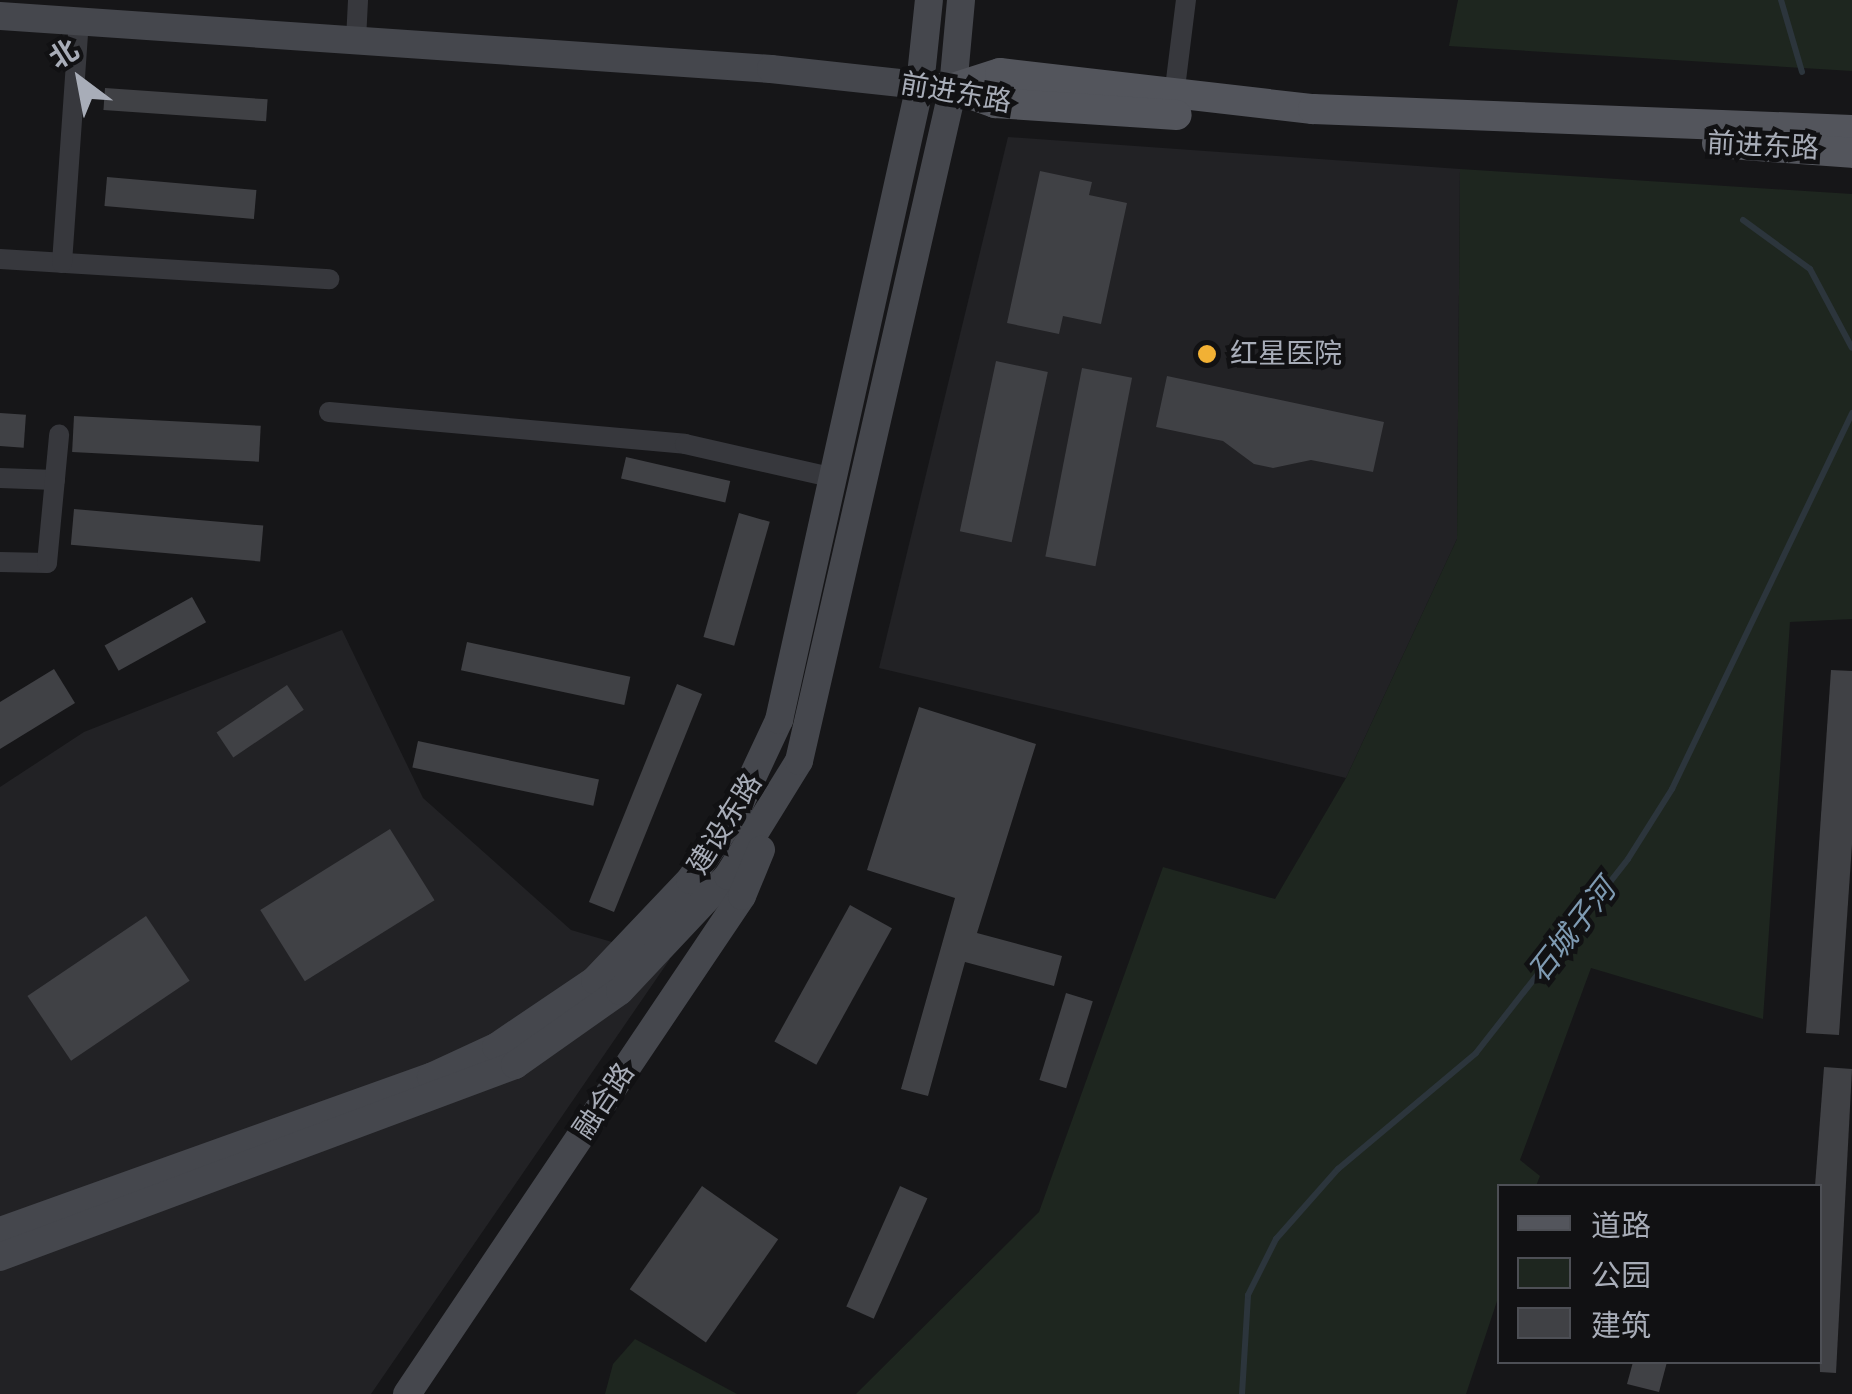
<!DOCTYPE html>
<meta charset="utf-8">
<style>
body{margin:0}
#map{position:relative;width:1852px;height:1394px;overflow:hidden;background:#161618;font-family:"Fira Sans Condensed","Noto Sans SC",sans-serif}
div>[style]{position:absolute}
.built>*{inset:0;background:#222225}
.green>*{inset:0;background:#1e261f}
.stream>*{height:6px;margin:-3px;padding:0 3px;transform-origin:3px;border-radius:3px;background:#2c353c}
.building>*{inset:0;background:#404145;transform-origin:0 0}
.street>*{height:20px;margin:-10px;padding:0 10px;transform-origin:10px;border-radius:10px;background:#37383d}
.secondary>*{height:28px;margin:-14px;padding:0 14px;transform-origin:14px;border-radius:14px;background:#45474d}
.primary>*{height:30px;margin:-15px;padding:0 15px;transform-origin:15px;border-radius:15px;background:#53555c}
.dots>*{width:28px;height:28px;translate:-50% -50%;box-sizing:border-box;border:5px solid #111113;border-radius:50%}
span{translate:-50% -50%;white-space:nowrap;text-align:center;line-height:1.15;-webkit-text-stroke:9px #111113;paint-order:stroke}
.street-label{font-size:28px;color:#a8adb8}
.poi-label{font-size:28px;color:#a8adb8}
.left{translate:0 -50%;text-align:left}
.water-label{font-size:30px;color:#7f9bb3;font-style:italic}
.legend{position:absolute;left:1497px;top:1184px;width:325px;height:180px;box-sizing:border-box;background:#111113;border:2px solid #4d4f55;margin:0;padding:12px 18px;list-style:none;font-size:30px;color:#a8adb8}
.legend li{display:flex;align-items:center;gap:20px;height:50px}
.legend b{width:50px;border:2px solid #4d4f55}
.north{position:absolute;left:30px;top:30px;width:100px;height:100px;-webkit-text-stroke:8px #111113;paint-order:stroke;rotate:328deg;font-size:28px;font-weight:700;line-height:40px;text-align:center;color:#a8adb8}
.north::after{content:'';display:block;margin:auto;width:35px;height:45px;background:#a8adb8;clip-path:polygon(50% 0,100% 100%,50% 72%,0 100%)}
</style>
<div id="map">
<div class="built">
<div style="clip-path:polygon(1008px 137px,1460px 169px,1457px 539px,1346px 778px,879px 668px)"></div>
<div style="clip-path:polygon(342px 630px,423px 798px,571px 930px,670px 959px,371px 1394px,0 1394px,0 787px,84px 732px)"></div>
</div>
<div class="green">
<div style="clip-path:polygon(1458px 0,1852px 0,1852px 71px,1449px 46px)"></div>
<div style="clip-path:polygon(1460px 169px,1852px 194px,1852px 619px,1790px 622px,1763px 1019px,1591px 968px,1520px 1160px,1540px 1176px,1536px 1186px,1500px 1186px,1499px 1295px,1466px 1394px,856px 1394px,1039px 1212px,1163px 867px,1275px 899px,1346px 778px,1457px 539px)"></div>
<div style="clip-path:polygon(635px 1339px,737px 1394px,605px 1394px,613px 1364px)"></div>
</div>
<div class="stream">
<div style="left:1781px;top:0;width:75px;rotate:73.7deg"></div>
<div style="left:1743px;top:220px;width:83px;rotate:36.2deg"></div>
<div style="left:1810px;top:269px;width:89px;rotate:62deg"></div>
<div style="left:1242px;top:1394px;width:99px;rotate:-86.5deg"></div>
<div style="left:1248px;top:1295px;width:63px;rotate:-63.4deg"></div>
<div style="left:1276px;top:1239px;width:94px;rotate:-48.5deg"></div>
<div style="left:1338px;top:1169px;width:180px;rotate:-40deg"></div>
<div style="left:1476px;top:1053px;width:246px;rotate:-51.9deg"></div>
<div style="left:1628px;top:859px;width:83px;rotate:-57.8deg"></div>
<div style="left:1672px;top:789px;width:417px;rotate:-64.4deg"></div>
</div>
<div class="building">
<div style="left:105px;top:88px;width:163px;height:22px;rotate:4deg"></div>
<div style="clip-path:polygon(1040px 171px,1092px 182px,1089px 195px,1127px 203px,1101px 324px,1063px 316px,1059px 334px,1007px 323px)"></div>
<div style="left:107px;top:177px;width:150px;height:29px;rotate:5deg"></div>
<div style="left:996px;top:361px;width:53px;height:174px;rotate:12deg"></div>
<div style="left:1082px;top:368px;width:51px;height:192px;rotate:11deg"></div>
<div style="clip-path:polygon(1167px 376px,1384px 422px,1373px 472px,1311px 460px,1273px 468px,1254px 464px,1223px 441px,1156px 427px)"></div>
<div style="left:0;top:413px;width:26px;height:33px;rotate:4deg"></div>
<div style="left:74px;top:416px;width:187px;height:36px;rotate:3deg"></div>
<div style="left:626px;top:457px;width:107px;height:22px;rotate:13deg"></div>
<div style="left:74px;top:509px;width:190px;height:36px;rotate:5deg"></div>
<div style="left:739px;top:513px;width:32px;height:129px;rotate:16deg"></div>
<div style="left:192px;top:597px;width:29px;height:100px;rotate:61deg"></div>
<div style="left:467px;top:642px;width:167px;height:29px;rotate:12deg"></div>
<div style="clip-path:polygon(54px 669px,75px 703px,0 749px,0 702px)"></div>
<div style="clip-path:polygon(1831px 670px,1852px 671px,1852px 844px,1839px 1035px,1806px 1033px)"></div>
<div style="left:677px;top:684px;width:27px;height:235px;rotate:22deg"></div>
<div style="left:287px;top:685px;width:30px;height:85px;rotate:56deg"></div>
<div style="clip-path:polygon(919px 707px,1036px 744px,977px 933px,1062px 956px,1054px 986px,965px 962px,928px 1096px,901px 1089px,955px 898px,867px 870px)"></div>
<div style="left:418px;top:741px;width:185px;height:27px;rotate:12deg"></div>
<div style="left:390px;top:829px;width:84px;height:153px;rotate:58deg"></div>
<div style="left:850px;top:905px;width:48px;height:156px;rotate:29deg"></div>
<div style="left:146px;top:916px;width:78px;height:143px;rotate:56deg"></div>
<div style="left:1066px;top:993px;width:28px;height:91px;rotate:17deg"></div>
<div style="clip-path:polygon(1824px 1067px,1852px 1069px,1836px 1373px,1820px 1372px,1815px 1186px)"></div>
<div style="left:702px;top:1186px;width:93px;height:126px;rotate:35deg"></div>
<div style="left:900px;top:1186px;width:30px;height:132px;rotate:24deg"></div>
<div style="clip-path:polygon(1633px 1362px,1667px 1362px,1659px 1392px,1627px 1384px)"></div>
</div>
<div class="street">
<div style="left:356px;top:40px;width:40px;rotate:-87.1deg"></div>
<div style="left:1174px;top:96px;width:97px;rotate:-82.9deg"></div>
<div style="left:0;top:259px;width:330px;rotate:3.5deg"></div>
<div style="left:62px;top:263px;width:243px;rotate:-86deg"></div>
<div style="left:329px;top:412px;width:357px;rotate:5.1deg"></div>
<div style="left:685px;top:444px;width:149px;rotate:12.8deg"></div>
<div style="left:0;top:478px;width:55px;rotate:2.1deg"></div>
<div style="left:0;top:562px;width:47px;rotate:1.2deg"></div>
<div style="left:47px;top:563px;width:129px;rotate:-84.6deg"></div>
</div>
<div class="secondary">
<div style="left:0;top:16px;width:773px;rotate:3.93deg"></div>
<div style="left:771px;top:69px;width:166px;rotate:6.2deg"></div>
<div style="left:0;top:1231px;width:458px;rotate:-19.7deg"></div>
<div style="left:431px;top:1077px;width:72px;rotate:-24.8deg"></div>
<div style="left:496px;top:1047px;width:120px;rotate:-34.1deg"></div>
<div style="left:595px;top:980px;width:138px;rotate:-46.5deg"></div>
<div style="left:690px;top:880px;width:82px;rotate:-55.9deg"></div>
<div style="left:736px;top:812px;width:102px;rotate:-64.9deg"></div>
<div style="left:779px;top:720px;width:650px;rotate:-77.48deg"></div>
<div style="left:920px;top:85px;width:85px;rotate:-84deg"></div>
<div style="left:0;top:1257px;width:550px;rotate:-20.45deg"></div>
<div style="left:515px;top:1065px;width:128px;rotate:-35.2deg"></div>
<div style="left:620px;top:991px;width:158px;rotate:-46.8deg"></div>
<div style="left:728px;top:876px;width:135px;rotate:-58.3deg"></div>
<div style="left:799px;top:761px;width:690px;rotate:-77.11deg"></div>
<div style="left:953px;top:88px;width:88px;rotate:-84.8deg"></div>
<div style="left:407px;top:1394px;width:600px;rotate:-56.07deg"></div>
<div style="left:742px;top:896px;width:50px;rotate:-67.6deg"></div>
</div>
<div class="primary">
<div style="left:953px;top:88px;width:49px;rotate:-17.7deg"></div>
<div style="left:1000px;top:73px;width:315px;rotate:6.6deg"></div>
<div style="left:1313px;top:109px;width:539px;rotate:2.23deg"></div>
<div style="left:953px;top:88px;width:45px;rotate:19.7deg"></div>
<div style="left:995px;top:103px;width:182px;rotate:3.8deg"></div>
<div style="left:1717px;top:143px;width:135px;rotate:4.2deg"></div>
</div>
<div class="dots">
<div style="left:1207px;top:354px;background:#f2b134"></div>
</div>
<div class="street-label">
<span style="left:956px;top:93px;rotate:10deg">前进东路</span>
<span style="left:1763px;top:146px;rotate:3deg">前进东路</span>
<span style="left:725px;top:824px;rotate:-58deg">建设东路</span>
<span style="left:604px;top:1101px;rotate:-56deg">融合路</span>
</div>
<div class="poi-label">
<span class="left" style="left:1230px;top:354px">红星医院</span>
</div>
<div class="water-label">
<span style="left:1572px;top:931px;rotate:-52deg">石城子河</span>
</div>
<ul class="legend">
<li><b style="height:12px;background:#53555c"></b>道路</li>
<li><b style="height:28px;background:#1e261f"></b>公园</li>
<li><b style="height:28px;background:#404145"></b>建筑</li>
</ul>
<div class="north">北</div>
</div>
